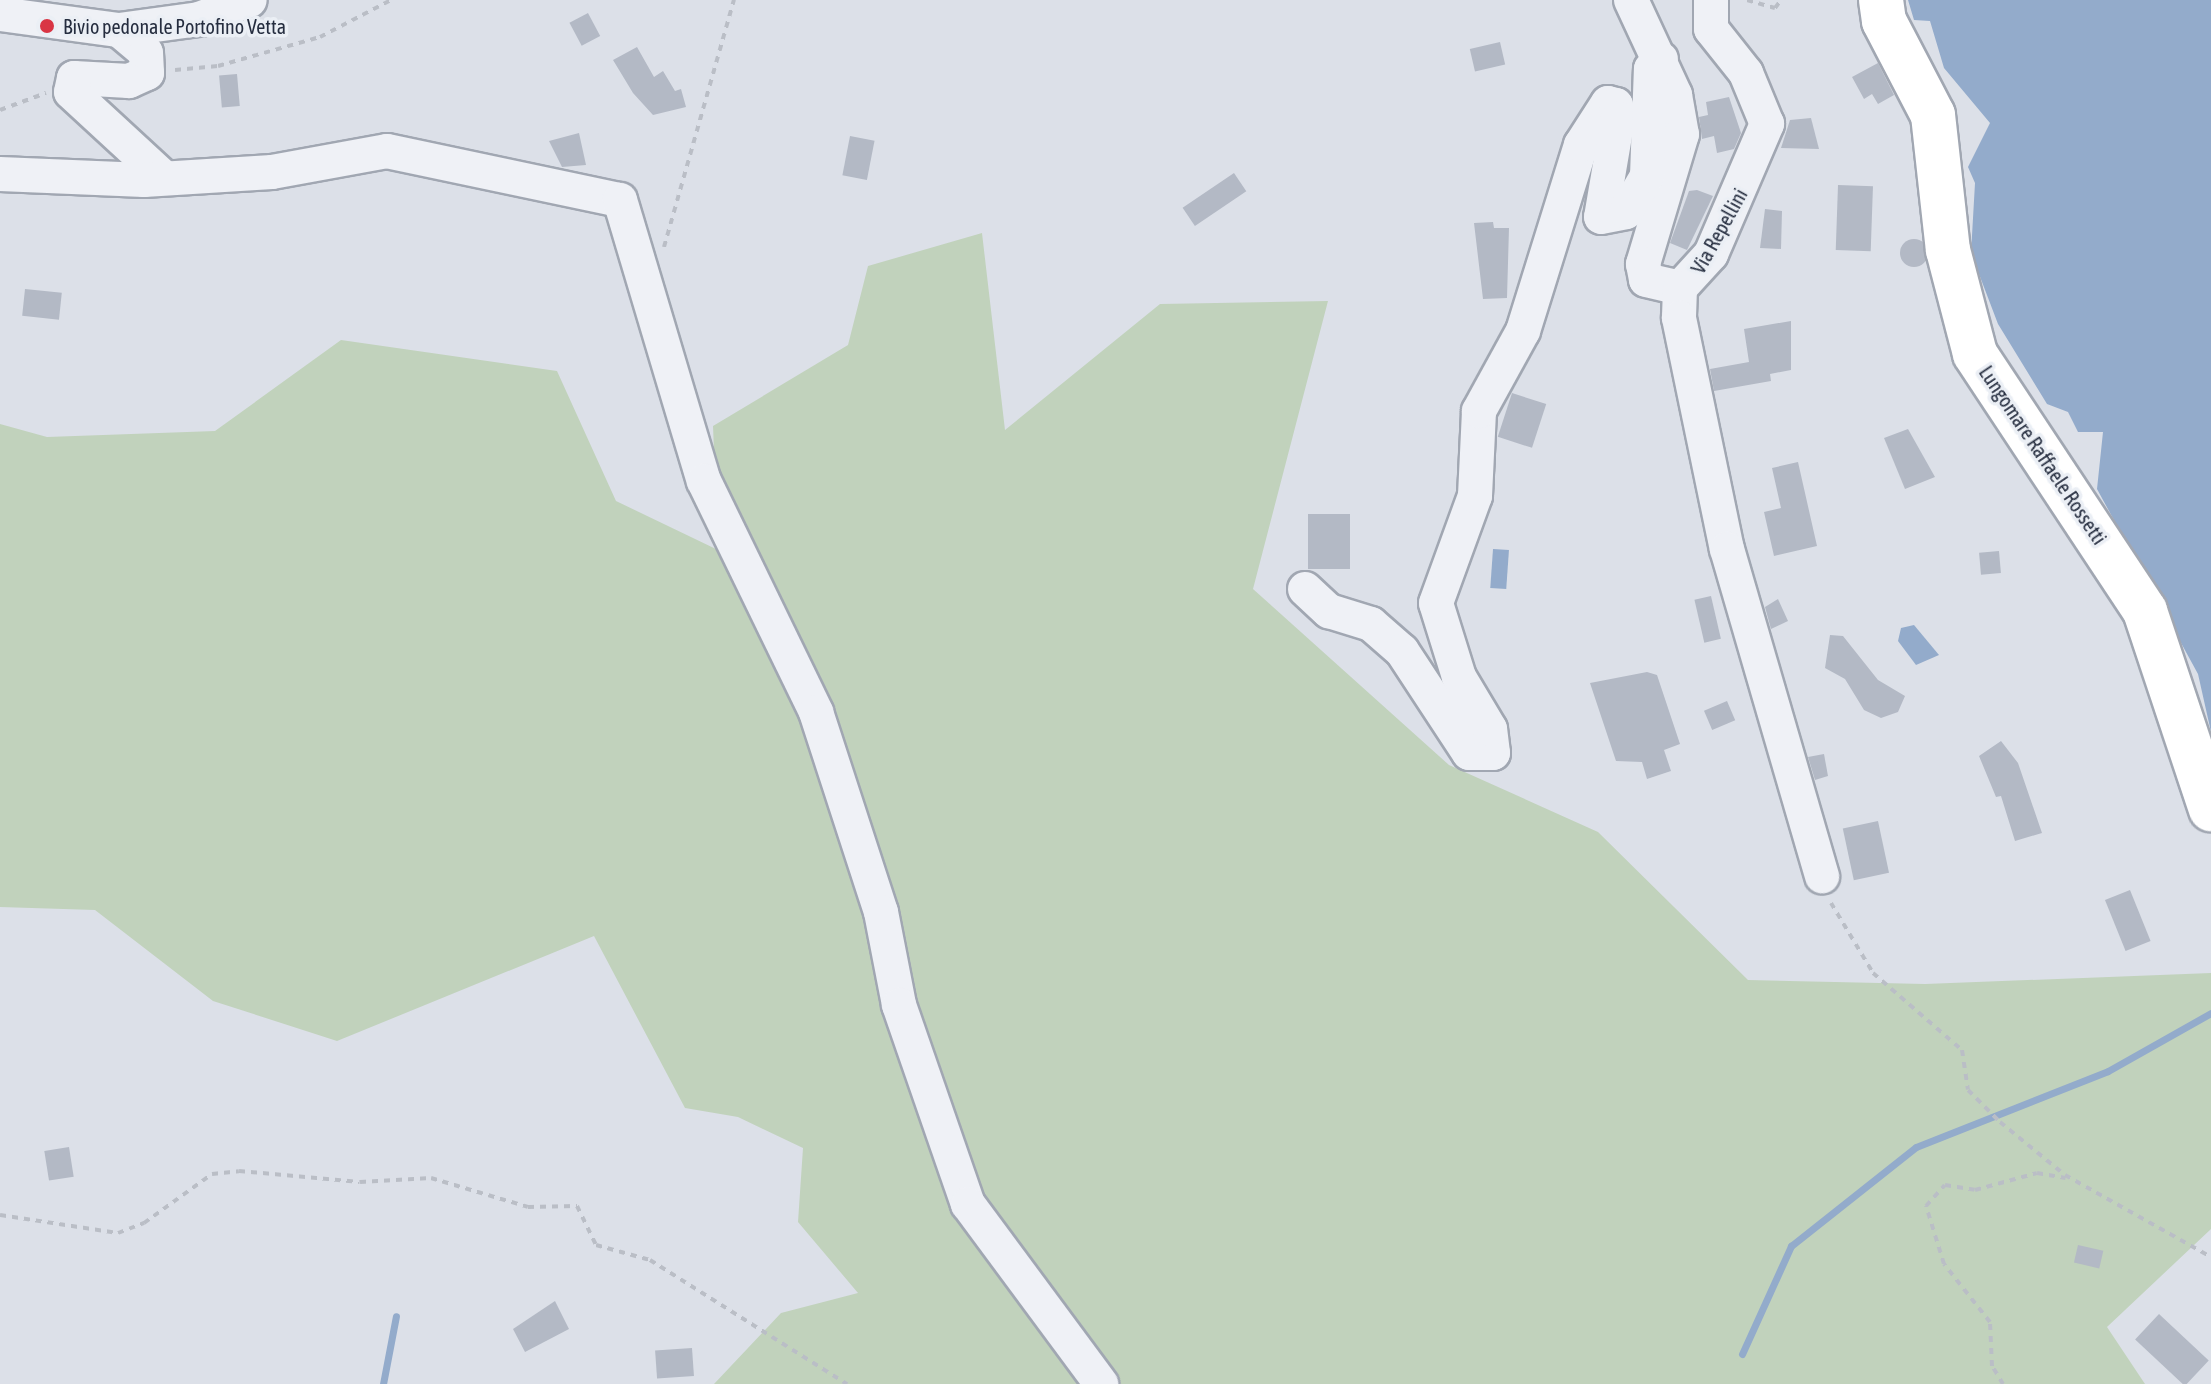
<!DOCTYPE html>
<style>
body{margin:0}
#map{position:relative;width:2211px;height:1384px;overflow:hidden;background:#dce0e8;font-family:"Asap Condensed",sans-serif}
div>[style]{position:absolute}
.green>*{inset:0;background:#c1d2bc}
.water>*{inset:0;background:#93abcb;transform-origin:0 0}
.stream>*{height:7px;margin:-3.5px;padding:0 3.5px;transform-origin:3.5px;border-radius:3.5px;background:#93abcb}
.building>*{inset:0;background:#b3b9c5;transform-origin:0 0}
.round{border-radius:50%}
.path>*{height:4px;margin-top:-2px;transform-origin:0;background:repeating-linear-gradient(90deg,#babec6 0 6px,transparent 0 12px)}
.roads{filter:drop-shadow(2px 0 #a1a7b2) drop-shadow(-2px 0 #a1a7b2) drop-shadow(0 2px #a1a7b2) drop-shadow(0 -2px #a1a7b2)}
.minor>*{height:34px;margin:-17px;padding:0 17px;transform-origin:17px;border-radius:17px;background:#eff1f6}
.major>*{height:44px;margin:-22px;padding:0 22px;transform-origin:22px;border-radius:22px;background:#fff}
.dots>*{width:22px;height:22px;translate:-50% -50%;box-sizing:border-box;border:4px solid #ebeff5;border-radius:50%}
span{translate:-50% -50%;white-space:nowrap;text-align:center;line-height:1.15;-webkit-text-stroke:7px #ebeff5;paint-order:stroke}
.poi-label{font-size:20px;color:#252d3f}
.left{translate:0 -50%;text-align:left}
.street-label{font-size:20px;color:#252d3f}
</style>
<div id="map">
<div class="green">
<div style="clip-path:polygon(982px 233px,1005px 430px,1160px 304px,1328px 301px,1253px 589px,1449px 765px,1598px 832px,1748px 980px,1925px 984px,2211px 973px,2211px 1229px,2107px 1327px,2145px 1384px,714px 1384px,781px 1313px,858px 1293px,798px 1222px,803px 1148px,738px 1117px,685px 1108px,594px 936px,337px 1041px,213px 1001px,95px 910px,0 907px,0 424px,47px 437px,215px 431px,341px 340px,557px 371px,616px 501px,718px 550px,713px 426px,848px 345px,868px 266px)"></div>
</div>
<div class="water">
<div style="clip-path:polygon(1908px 0,2211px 0,2211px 732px,2198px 674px,2097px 489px,2103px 432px,2078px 432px,2068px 412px,2047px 404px,1998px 324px,1971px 253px,1975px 183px,1968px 167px,1990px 123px,1944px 68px,1930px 21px,1914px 20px)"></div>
<div style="left:1493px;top:549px;width:16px;height:39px;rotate:4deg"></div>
<div style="clip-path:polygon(1914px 625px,1939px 655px,1916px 665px,1898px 641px,1901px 628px)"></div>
</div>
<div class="stream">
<div style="left:1742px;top:1354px;width:119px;rotate:-65.6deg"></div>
<div style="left:1791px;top:1246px;width:159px;rotate:-38.4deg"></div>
<div style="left:1916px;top:1147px;width:206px;rotate:-21.6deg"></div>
<div style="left:2108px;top:1071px;width:118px;rotate:-29.4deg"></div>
<div style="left:383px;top:1384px;width:69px;rotate:-79.2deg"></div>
</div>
<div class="building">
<div style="left:588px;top:13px;width:26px;height:21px;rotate:62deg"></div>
<div style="left:1500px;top:42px;width:23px;height:31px;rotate:77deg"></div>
<div style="clip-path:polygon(637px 47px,654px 77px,663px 71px,675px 91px,681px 89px,686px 107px,653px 115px,633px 93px,613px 60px)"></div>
<div style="clip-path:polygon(1878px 63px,1894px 95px,1878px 104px,1872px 94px,1864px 99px,1852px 77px)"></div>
<div style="left:237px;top:74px;width:32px;height:18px;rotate:85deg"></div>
<div style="clip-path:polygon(1729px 97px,1741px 133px,1734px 149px,1717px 153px,1714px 136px,1702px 139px,1699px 117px,1708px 115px,1706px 102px)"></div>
<div style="clip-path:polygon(1811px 118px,1819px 149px,1781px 148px,1790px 120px)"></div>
<div style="clip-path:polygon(579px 133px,586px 165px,562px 167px,549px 141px)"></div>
<div style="left:850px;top:136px;width:25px;height:40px;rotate:11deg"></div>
<div style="left:1234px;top:173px;width:22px;height:62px;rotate:56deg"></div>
<div style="left:1838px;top:185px;width:35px;height:65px;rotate:2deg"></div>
<div style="clip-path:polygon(1697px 190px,1713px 196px,1687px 250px,1670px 243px,1689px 191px)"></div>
<div style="clip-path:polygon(1765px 209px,1782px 211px,1781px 249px,1760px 248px)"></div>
<div style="clip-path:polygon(1493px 222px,1494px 228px,1509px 228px,1507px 298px,1483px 299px,1474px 223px)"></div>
<div class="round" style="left:1900px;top:239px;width:28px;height:28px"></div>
<div style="left:25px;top:289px;width:37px;height:27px;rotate:6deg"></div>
<div style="clip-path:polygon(1791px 321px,1791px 370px,1770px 374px,1771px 381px,1714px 391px,1710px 369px,1749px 362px,1744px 329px)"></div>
<div style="left:1512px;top:393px;width:36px;height:46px;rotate:18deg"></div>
<div style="clip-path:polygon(1908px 429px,1935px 477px,1905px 489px,1884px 438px)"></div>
<div style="clip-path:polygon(1798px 462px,1817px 546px,1774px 556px,1764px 512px,1781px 508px,1772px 468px)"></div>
<div style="left:1308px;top:514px;width:42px;height:55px"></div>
<div style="left:1999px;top:551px;width:22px;height:20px;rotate:85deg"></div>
<div style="left:1711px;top:596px;width:44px;height:17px;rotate:77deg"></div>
<div style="clip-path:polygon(1778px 599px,1788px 621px,1771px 629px,1765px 607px)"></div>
<div style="clip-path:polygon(1830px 635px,1843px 636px,1878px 680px,1905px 696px,1898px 712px,1881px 718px,1864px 710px,1845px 679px,1825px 668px)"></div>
<div style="clip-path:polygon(1647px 672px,1657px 675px,1680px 744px,1664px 750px,1671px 771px,1647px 779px,1642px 762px,1616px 761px,1590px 683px)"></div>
<div style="left:1727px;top:701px;width:21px;height:25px;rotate:67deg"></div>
<div style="clip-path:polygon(2001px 741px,2018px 763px,2042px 833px,2015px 841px,2001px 796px,1996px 797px,1979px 756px)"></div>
<div style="clip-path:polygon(1824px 754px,1828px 776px,1815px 780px,1808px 757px)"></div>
<div style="left:1878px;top:821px;width:53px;height:36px;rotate:78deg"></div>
<div style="left:2130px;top:890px;width:55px;height:27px;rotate:68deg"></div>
<div style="left:69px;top:1147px;width:30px;height:25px;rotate:81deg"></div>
<div style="left:2078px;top:1245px;width:26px;height:18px;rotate:13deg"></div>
<div style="clip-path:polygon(555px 1301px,569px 1329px,525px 1352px,513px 1329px)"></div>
<div style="left:2159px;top:1314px;width:68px;height:35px;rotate:43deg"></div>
<div style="left:692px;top:1348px;width:28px;height:37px;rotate:86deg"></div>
</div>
<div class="path">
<div style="left:1747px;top:0;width:29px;rotate:16deg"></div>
<div style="left:1775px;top:8px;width:10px;rotate:-53deg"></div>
<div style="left:175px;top:70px;width:43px;rotate:-5.3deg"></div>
<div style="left:218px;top:66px;width:106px;rotate:-15.9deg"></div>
<div style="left:320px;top:37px;width:80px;rotate:-27.5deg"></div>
<div style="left:0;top:110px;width:49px;rotate:-20.3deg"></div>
<div style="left:664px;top:247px;width:257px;rotate:-74.2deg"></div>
<div style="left:1831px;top:903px;width:82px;rotate:59deg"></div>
<div style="left:1873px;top:973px;width:118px;rotate:40.9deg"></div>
<div style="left:1962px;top:1050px;width:40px;rotate:81.5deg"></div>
<div style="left:1968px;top:1090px;width:45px;rotate:45deg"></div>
<div style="left:2000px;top:1122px;width:84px;rotate:39.2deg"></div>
<div style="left:2065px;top:1175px;width:167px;rotate:29.3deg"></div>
<div style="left:0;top:1215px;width:119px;rotate:8.7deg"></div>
<div style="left:118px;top:1233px;width:28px;rotate:-21deg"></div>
<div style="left:144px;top:1223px;width:84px;rotate:-35.8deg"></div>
<div style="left:212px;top:1174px;width:27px;rotate:-6deg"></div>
<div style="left:239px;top:1171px;width:121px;rotate:5.2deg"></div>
<div style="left:360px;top:1182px;width:71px;rotate:-3.2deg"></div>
<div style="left:431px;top:1178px;width:101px;rotate:16.6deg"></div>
<div style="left:528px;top:1207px;width:49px;rotate:-1.2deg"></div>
<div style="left:577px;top:1206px;width:43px;rotate:64deg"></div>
<div style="left:596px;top:1245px;width:56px;rotate:15.5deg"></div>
<div style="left:650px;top:1260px;width:233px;rotate:32.2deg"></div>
<div style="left:2003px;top:1384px;width:21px;rotate:-121deg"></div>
<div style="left:1992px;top:1366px;width:44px;rotate:-92.6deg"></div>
<div style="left:1990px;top:1322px;width:74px;rotate:-128.4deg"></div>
<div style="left:1944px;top:1264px;width:61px;rotate:-107.2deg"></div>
<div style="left:1926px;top:1206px;width:28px;rotate:-48deg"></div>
<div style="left:1945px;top:1185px;width:30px;rotate:9deg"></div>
<div style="left:1975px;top:1190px;width:64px;rotate:-15.3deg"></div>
<div style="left:2037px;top:1173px;width:29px;rotate:10deg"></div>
</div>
<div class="roads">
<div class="minor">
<div style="left:1631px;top:0;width:105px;rotate:65.1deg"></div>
<div style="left:1675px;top:95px;width:40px;rotate:80deg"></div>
<div style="left:1682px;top:134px;width:136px;rotate:106.7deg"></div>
<div style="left:1643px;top:264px;width:16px;rotate:79deg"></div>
<div style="left:1646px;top:280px;width:35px;rotate:13deg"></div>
<div style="left:1680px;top:288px;width:46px;rotate:-47.6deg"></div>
<div style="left:1711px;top:254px;width:142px;rotate:-66.7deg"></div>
<div style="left:1767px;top:124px;width:55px;rotate:-112.4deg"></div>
<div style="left:1746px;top:73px;width:56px;rotate:-128.5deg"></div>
<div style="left:1711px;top:29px;width:29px;rotate:-90deg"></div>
<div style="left:0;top:14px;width:120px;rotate:7.7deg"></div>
<div style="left:119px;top:30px;width:81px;rotate:-7.8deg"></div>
<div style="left:199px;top:19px;width:54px;rotate:-20.4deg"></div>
<div style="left:119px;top:30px;width:35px;rotate:40deg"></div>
<div style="left:146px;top:53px;width:20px;rotate:87deg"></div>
<div style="left:147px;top:73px;width:20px;rotate:156deg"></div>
<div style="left:129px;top:81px;width:55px;rotate:-176.9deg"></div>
<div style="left:74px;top:78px;width:14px;rotate:102deg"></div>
<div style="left:71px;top:92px;width:124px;rotate:42.7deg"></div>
<div style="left:0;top:174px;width:144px;rotate:2.4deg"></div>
<div style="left:144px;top:180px;width:128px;rotate:-3.6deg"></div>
<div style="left:272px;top:172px;width:117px;rotate:-10.3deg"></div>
<div style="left:387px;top:151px;width:238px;rotate:11.9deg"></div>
<div style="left:620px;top:200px;width:293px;rotate:73.4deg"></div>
<div style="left:704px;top:481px;width:257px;rotate:64.1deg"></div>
<div style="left:816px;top:712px;width:210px;rotate:72deg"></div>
<div style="left:881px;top:912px;width:95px;rotate:79deg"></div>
<div style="left:899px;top:1005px;width:211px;rotate:70.9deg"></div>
<div style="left:968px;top:1204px;width:224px;rotate:53.5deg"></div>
<div style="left:1680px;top:288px;width:30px;rotate:92deg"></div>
<div style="left:1679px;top:318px;width:236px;rotate:78.3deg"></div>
<div style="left:1727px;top:549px;width:341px;rotate:73.8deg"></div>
<div style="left:1305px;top:589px;width:33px;rotate:43deg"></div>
<div style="left:1329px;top:611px;width:44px;rotate:17.2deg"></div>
<div style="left:1371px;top:624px;width:41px;rotate:41.1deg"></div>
<div style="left:1402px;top:651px;width:122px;rotate:56.7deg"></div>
<div style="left:1469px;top:753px;width:24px"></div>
<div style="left:1493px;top:753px;width:24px;rotate:-97deg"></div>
<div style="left:1490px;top:729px;width:61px;rotate:-120.8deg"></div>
<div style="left:1459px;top:677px;width:77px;rotate:-107.3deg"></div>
<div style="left:1436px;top:603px;width:114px;rotate:-70deg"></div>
<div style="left:1475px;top:496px;width:85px;rotate:-87.3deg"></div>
<div style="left:1479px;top:411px;width:91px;rotate:-61.2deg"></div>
<div style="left:1523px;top:331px;width:195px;rotate:-72.7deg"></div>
<div style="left:1581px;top:145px;width:50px;rotate:-57.3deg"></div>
<div style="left:1608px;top:103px;width:8px;rotate:14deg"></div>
<div style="left:1616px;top:105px;width:13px;rotate:81deg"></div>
<div style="left:1618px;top:118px;width:100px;rotate:99.7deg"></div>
<div style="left:1601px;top:217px;width:25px;rotate:-11deg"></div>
<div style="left:1626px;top:212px;width:42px;rotate:-59.7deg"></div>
<div style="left:1647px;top:176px;width:107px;rotate:-87.9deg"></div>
<div style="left:1651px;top:69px;width:14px;rotate:-45deg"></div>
</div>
<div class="major">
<div style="left:1881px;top:0;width:21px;rotate:82deg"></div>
<div style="left:1884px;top:21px;width:106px;rotate:62.5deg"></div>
<div style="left:1933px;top:115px;width:136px;rotate:83.7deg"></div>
<div style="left:1948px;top:250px;width:107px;rotate:75.4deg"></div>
<div style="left:1975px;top:354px;width:308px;rotate:56.5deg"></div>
<div style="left:2145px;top:611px;width:209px;rotate:71.6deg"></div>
</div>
</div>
<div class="dots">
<div style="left:47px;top:26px;background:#d93544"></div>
</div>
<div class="poi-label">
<span class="left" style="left:63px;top:26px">Bivio pedonale Portofino Vetta</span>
</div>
<div class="street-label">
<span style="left:1719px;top:231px;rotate:-61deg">Via Repellini</span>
<span style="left:2043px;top:455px;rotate:56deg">Lungomare Raffaele Rossetti</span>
</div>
</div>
